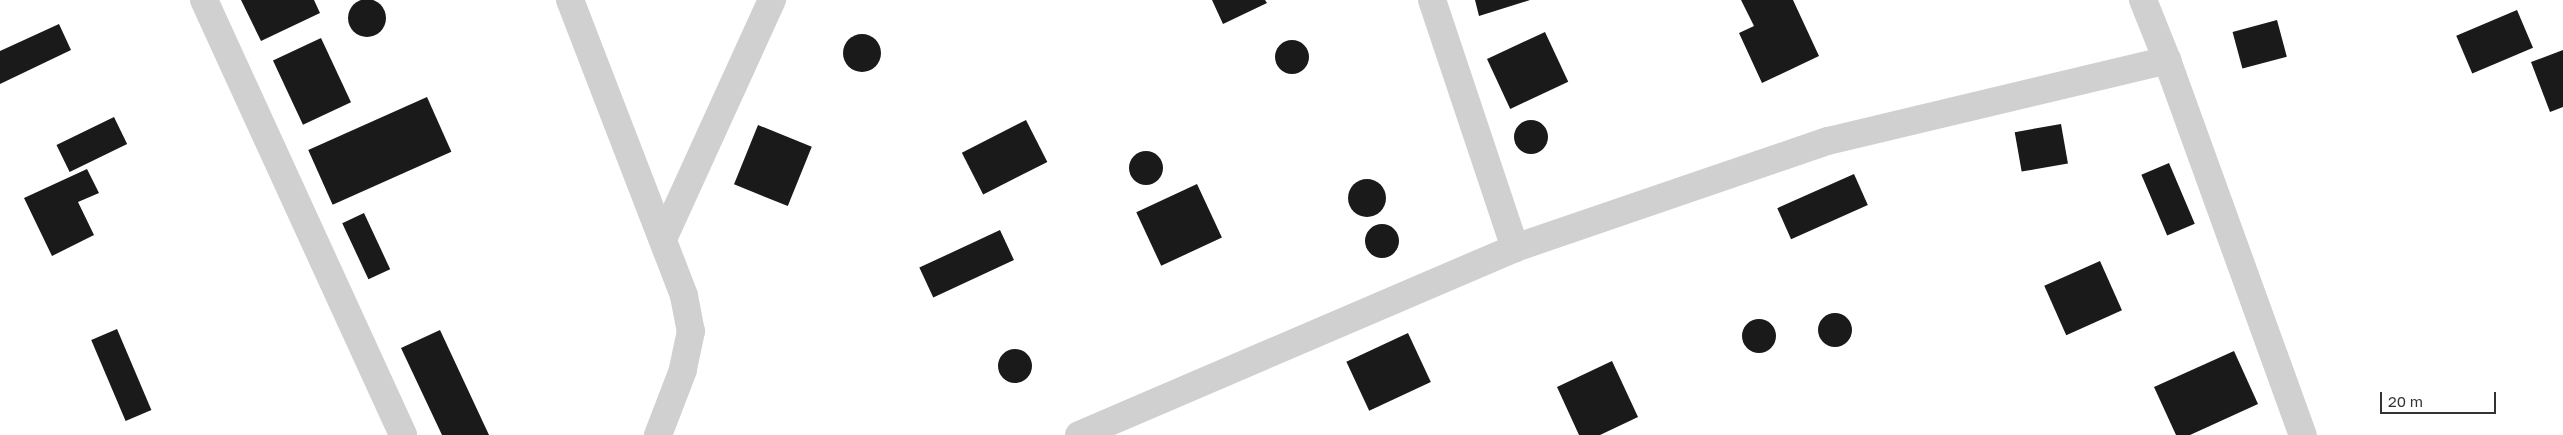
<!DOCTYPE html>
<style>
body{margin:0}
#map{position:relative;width:2563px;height:435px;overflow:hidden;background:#fff;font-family:"Golos Text",sans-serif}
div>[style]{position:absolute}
.building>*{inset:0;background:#1a1a1a;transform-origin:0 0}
.round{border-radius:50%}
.street>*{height:28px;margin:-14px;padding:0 14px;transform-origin:14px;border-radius:14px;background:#d0d0d0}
span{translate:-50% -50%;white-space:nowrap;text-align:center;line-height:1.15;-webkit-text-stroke:5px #fff;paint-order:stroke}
.scale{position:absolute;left:2380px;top:392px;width:116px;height:22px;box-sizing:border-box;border:2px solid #333;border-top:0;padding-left:6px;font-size:15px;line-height:18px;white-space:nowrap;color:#333;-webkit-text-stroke:4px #fff;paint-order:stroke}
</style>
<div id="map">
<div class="building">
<div class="round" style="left:348px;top:-1px;width:38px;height:38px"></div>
<div style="clip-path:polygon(241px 0,314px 0,320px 13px,261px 41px)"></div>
<div style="clip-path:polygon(1212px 0,1265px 0,1267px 3px,1223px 24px)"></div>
<div style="clip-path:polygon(1475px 0,1530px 0,1479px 16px)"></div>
<div style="clip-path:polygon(1741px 0,1793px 0,1819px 56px,1762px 83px,1739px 33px,1754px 26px)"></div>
<div style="left:2517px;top:10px;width:41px;height:66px;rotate:67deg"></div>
<div style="left:2277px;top:20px;width:38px;height:46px;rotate:75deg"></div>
<div style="clip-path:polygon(59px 24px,71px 50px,0 84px,0 51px)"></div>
<div style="left:1545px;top:32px;width:55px;height:64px;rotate:65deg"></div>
<div class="round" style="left:843px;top:34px;width:38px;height:38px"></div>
<div style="left:321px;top:38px;width:71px;height:53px;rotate:65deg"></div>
<div class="round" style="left:1275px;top:40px;width:34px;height:34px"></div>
<div style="clip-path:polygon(2563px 50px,2563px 107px,2550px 112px,2531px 62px)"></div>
<div style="left:427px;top:97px;width:60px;height:130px;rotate:66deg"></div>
<div style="left:114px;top:117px;width:30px;height:64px;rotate:64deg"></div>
<div style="left:1026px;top:120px;width:47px;height:72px;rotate:63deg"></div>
<div class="round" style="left:1514px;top:120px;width:34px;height:34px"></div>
<div style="left:2061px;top:124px;width:40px;height:47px;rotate:80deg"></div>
<div style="left:758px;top:125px;width:58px;height:64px;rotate:22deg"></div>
<div class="round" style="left:1129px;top:151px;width:34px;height:34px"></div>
<div style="left:2169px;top:163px;width:66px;height:30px;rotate:67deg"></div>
<div style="clip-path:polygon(87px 169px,99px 193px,78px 202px,94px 235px,52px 256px,24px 198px)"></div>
<div style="left:1854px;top:174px;width:34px;height:84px;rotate:66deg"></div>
<div class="round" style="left:1348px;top:179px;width:38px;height:38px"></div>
<div style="left:1197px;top:184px;width:59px;height:67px;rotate:65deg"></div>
<div style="left:364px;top:213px;width:62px;height:24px;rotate:65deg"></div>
<div class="round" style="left:1365px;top:224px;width:34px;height:34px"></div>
<div style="left:1000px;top:230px;width:33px;height:89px;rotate:65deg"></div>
<div style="left:2100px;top:261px;width:54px;height:61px;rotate:66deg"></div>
<div class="round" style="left:1818px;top:313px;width:34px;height:34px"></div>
<div class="round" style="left:1742px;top:319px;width:34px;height:34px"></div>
<div style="left:117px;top:329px;width:88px;height:28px;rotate:67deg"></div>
<div style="clip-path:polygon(440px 330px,489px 435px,442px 435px,401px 348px)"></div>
<div style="left:1408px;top:333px;width:54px;height:68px;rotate:65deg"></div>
<div class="round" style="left:998px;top:349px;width:34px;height:34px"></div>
<div style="clip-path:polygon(2234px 351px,2258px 404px,2190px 435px,2176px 435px,2154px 387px)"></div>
<div style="clip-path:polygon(1612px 361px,1638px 417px,1600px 435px,1579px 435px,1557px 387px)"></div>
</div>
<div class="street">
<div style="left:204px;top:0;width:478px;rotate:65.4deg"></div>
<div style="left:570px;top:0;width:317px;rotate:68.9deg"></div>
<div style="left:684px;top:296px;width:36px;rotate:79deg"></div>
<div style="left:691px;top:331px;width:40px;rotate:102deg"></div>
<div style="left:683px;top:370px;width:70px;rotate:111deg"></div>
<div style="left:1432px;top:0;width:262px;rotate:71.5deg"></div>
<div style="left:2167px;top:60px;width:399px;rotate:70.1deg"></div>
<div style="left:663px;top:239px;width:263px;rotate:-65.5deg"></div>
<div style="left:1079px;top:435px;width:474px;rotate:-23.2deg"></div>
<div style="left:1515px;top:248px;width:331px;rotate:-18.9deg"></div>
<div style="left:1828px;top:141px;width:349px;rotate:-13.4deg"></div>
<div style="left:2167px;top:60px;width:65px;rotate:-111.8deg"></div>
</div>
<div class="scale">20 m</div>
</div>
